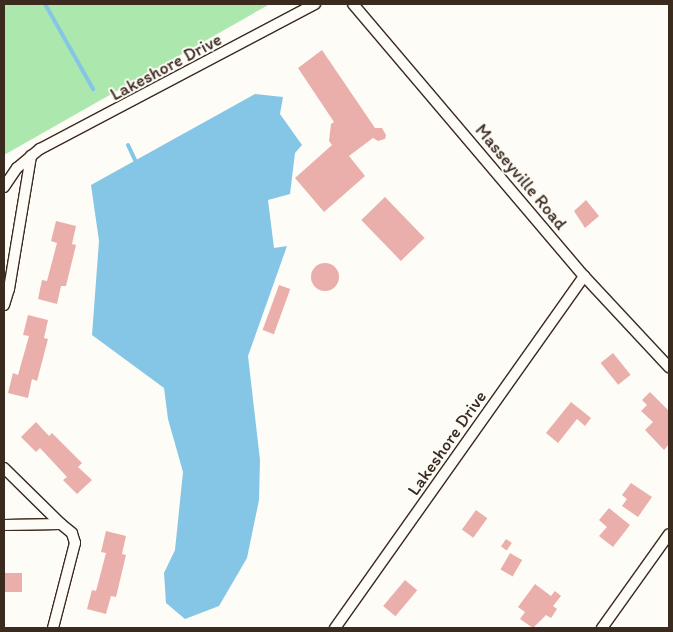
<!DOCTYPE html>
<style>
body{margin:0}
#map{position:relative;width:673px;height:632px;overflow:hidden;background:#fdfcf7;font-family:Itim,sans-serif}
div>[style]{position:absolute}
.green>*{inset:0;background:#ace8ad}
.water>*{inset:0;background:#85c6e6}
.stream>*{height:4px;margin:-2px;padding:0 2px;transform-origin:2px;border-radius:2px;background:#85c6e6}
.building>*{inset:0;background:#eaafab;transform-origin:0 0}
.round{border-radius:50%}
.roads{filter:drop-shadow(1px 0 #3b2a1e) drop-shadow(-1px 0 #3b2a1e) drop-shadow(0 1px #3b2a1e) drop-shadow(0 -1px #3b2a1e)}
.minor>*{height:10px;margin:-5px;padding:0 5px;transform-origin:5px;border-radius:5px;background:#fdfcf7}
span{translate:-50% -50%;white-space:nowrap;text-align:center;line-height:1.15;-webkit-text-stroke:4px #fdfcf7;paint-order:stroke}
.street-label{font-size:18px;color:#3b2a1e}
.frame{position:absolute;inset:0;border:5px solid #3b2a1e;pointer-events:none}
</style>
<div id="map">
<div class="green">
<div style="clip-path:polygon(4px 4px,270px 4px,4px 155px)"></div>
</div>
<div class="water">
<div style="clip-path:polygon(255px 94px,283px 97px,280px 114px,302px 145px,295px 153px,290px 194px,268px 200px,274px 248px,287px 246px,248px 356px,260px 460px,259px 500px,247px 558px,219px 606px,185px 619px,166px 603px,164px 573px,175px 550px,183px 472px,168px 419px,164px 388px,92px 335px,99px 241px,91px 185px)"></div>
</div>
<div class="stream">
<div style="left:45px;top:4px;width:98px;rotate:60.5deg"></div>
<div style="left:128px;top:145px;width:19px;rotate:65deg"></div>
</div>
<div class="building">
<div style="clip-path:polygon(322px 50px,375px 128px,382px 128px,386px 135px,385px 139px,378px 141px,373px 138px,349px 156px,365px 176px,324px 212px,295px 178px,332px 145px,329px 141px,331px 124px,334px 122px,298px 68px)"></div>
<div style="left:385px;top:197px;width:57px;height:33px;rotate:46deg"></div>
<div style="clip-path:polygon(586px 200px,599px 216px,585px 228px,574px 211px)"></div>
<div style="clip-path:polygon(56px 221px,76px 226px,72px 244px,76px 245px,66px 286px,61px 286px,57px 304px,38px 299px,42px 280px,47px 281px,57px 243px,51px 241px)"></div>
<div class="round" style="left:311px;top:263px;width:28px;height:28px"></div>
<div style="left:279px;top:285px;width:12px;height:48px;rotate:20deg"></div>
<div style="clip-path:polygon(28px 315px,48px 320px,44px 338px,48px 339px,37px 381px,32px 379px,28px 398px,8px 393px,13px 373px,18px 375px,29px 336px,23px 335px)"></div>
<div style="left:613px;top:353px;width:28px;height:16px;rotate:51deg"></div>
<div style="clip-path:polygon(650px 392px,669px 411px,669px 444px,664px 450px,645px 430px,653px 422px,641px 411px,647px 405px,642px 400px)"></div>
<div style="clip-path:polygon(571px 402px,591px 418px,585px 426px,577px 419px,558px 443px,546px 433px)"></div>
<div style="clip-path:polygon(36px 422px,49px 436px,52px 433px,82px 463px,78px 467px,92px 480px,77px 494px,63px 480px,67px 477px,40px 448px,36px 452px,21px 437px)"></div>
<div style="clip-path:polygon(631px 483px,652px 497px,638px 517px,622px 506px,627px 499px,622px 495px)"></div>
<div style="clip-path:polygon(609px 508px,630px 525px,613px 547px,599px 536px,607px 527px,599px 520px)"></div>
<div style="left:476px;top:510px;width:14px;height:24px;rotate:36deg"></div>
<div style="clip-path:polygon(106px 531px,126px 536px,122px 554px,126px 555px,116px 597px,111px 596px,106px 614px,87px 609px,92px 590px,96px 591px,106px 553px,101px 552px)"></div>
<div style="left:506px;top:539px;width:7px;height:9px;rotate:34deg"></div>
<div style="left:510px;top:553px;width:14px;height:19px;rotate:30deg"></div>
<div style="left:4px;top:573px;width:18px;height:19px"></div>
<div style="left:405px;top:580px;width:16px;height:34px;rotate:40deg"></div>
<div style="clip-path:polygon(535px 584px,551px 596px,555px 591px,561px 596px,553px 606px,557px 609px,551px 618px,546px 615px,533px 628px,520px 619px,525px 612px,518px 607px)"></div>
</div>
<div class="roads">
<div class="minor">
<div style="left:353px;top:4px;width:357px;rotate:49.7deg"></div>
<div style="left:584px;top:276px;width:125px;rotate:47deg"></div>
<div style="left:4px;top:187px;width:23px;rotate:-56deg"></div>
<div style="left:17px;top:168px;width:30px;rotate:-40deg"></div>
<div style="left:40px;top:149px;width:311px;rotate:-27.8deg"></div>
<div style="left:4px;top:305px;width:17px;rotate:-73deg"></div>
<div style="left:9px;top:289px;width:135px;rotate:-80.6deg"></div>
<div style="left:4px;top:468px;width:80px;rotate:44.5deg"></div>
<div style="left:61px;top:524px;width:57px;rotate:179deg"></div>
<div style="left:53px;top:628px;width:88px;rotate:-75.5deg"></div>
<div style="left:75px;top:543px;width:10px;rotate:-107deg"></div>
<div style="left:72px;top:533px;width:14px;rotate:-141deg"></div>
<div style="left:335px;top:628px;width:431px;rotate:-54.7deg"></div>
<div style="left:602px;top:628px;width:115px;rotate:-54.5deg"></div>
</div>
</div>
<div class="street-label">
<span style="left:166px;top:67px;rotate:-28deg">Lakeshore Drive</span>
<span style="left:521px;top:177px;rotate:50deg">Masseyville Road</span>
<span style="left:447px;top:443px;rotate:-55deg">Lakeshore Drive</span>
</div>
<div class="frame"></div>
</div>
